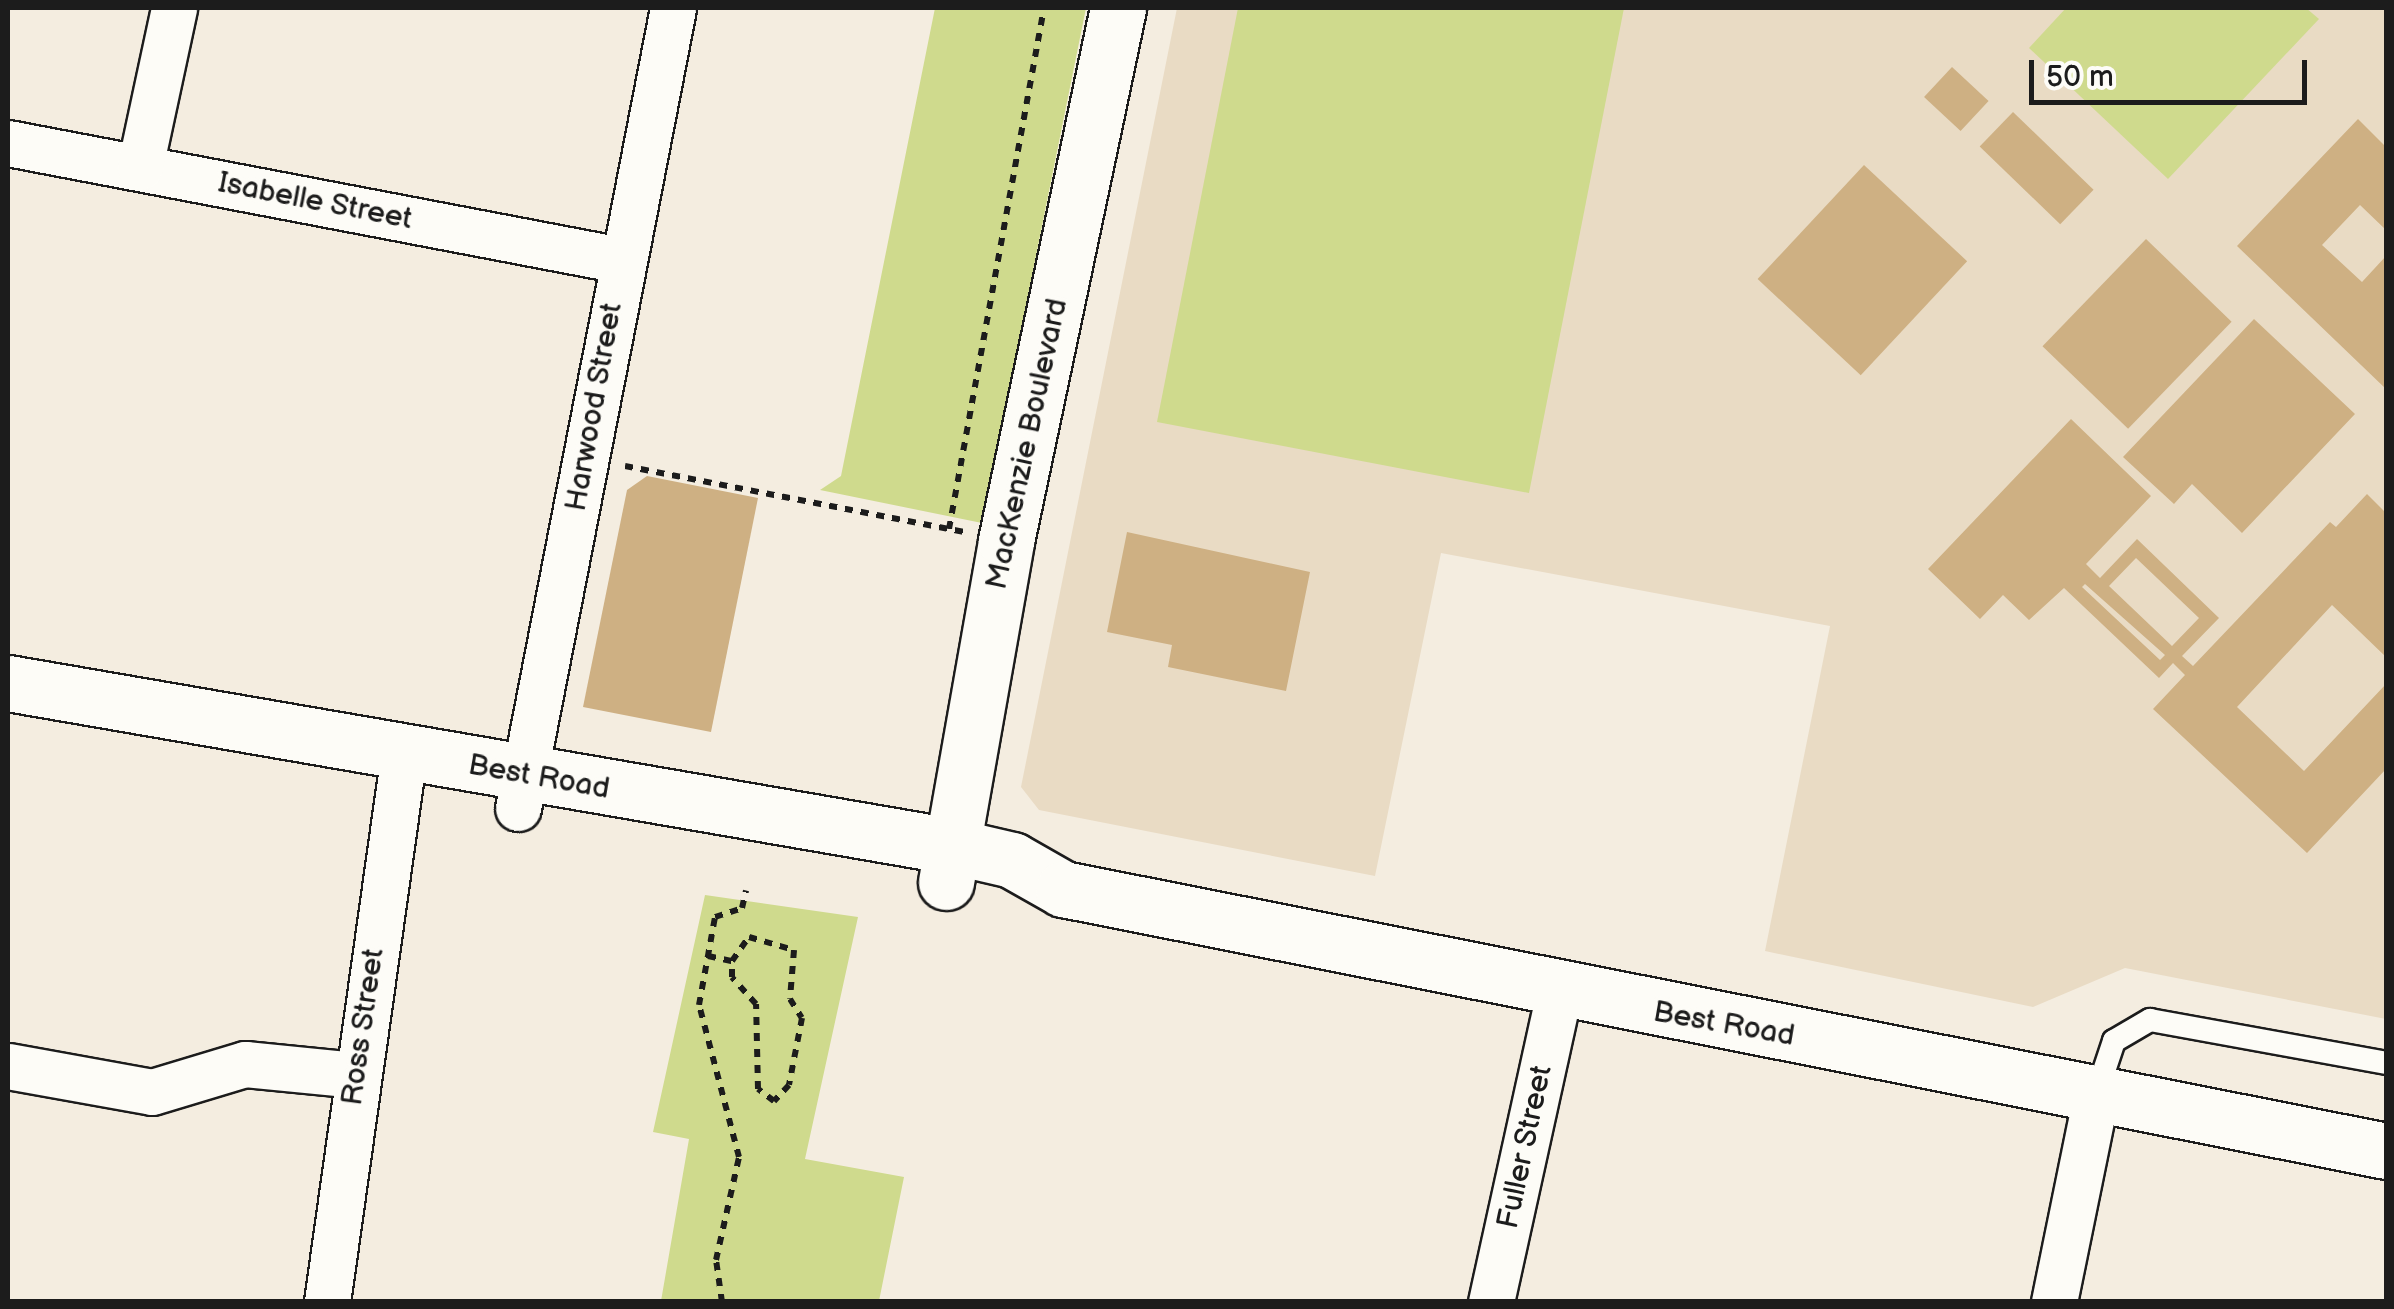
<!DOCTYPE html>
<style>
body{margin:0}
#map{position:relative;width:2394px;height:1309px;overflow:hidden;background:#f4ede0;font-family:"Balsamiq Sans",sans-serif}
div>[style]{position:absolute}
.built>*{inset:0;background:#e9dbc4}
.green>*{inset:0;background:#cfda8d}
.building>*{inset:0;background:#ceb083;transform-origin:0 0}
.path>*{height:6px;margin-top:-3px;transform-origin:0;background:repeating-linear-gradient(90deg,#1c1c1c 0 8px,transparent 0 16px)}
.roads{filter:drop-shadow(2px 0 #1c1c1c) drop-shadow(-2px 0 #1c1c1c) drop-shadow(0 2px #1c1c1c) drop-shadow(0 -2px #1c1c1c)}
.service>*{height:22px;margin:-11px;padding:0 11px;transform-origin:11px;border-radius:11px;background:#fdfcf7}
.minor>*{height:45px;margin:-22.5px;padding:0 22.5px;transform-origin:22.5px;border-radius:22.5px;background:#fdfcf7}
.tertiary>*{height:55px;margin:-27.5px;padding:0 27.5px;transform-origin:27.5px;border-radius:27.5px;background:#fdfcf7}
.secondary>*{height:55px;margin:-27.5px;padding:0 27.5px;transform-origin:27.5px;border-radius:27.5px;background:#fdfcf7}
span{translate:-50% -50%;white-space:nowrap;text-align:center;line-height:1.15;-webkit-text-stroke:8px #fdfcf7;paint-order:stroke}
.street-label{font-size:30px;color:#1c1c1c}
.frame{position:absolute;inset:0;border:10px solid #1c1c1c;pointer-events:none}
.scale{position:absolute;left:2029px;top:60px;width:278px;height:45px;box-sizing:border-box;border:5px solid #1c1c1c;border-top:0;padding-left:12px;font-size:30px;line-height:35px;white-space:nowrap;color:#1c1c1c;-webkit-text-stroke:8px #fdfcf7;paint-order:stroke}
</style>
<div id="map">
<div class="built">
<div style="clip-path:polygon(1177px 8px,2386px 8px,2386px 1019px,2125px 968px,2033px 1007px,1765px 951px,1830px 626px,1441px 553px,1375px 876px,1039px 810px,1021px 787px)"></div>
</div>
<div class="green">
<div style="clip-path:polygon(935px 8px,1086px 8px,982px 523px,820px 490px,841px 476px)"></div>
<div style="clip-path:polygon(1238px 8px,1624px 8px,1529px 493px,1157px 422px)"></div>
<div style="clip-path:polygon(2066px 8px,2306px 8px,2319px 19px,2168px 179px,2029px 48px)"></div>
<div style="clip-path:polygon(705px 895px,858px 917px,805px 1159px,904px 1177px,879px 1301px,661px 1301px,689px 1139px,653px 1132px)"></div>
</div>
<div class="building">
<div style="left:1952px;top:67px;width:50px;height:41px;rotate:43deg"></div>
<div style="left:2013px;top:112px;width:112px;height:48px;rotate:44deg"></div>
<div style="clip-path:polygon(2358px 119px,2386px 147px,2386px 230px,2360px 205px,2322px 245px,2362px 282px,2386px 256px,2386px 389px,2237px 246px)"></div>
<div style="left:1864px;top:165px;width:141px;height:156px;rotate:43deg"></div>
<div style="left:2146px;top:239px;width:119px;height:149px;rotate:44deg"></div>
<div style="clip-path:polygon(2254px 319px,2355px 414px,2242px 533px,2192px 484px,2174px 504px,2123px 457px)"></div>
<div style="clip-path:polygon(evenodd,2071px 419px,2151px 496px,2086px 564px,2100px 578px,2137px 539px,2219px 618px,2182px 656px,2193px 666px,2330px 522px,2336px 527px,2367px 494px,2386px 513px,2386px 657px,2332px 605px,2237px 707px,2304px 771px,2386px 684px,2386px 769px,2307px 853px,2153px 709px,2185px 675px,2173px 663px,2159px 678px,2064px 588px,2029px 620px,2003px 595px,1980px 619px,1928px 569px,2071px 419px,2136px 558px,2199px 618px,2172px 646px,2109px 586px,2136px 558px,2071px 419px,2085px 584px,2165px 655px,2160px 660px,2082px 587px,2085px 584px)"></div>
<div style="clip-path:polygon(647px 476px,758px 498px,711px 732px,583px 707px,627px 490px)"></div>
<div style="clip-path:polygon(1127px 532px,1310px 572px,1286px 691px,1168px 667px,1172px 645px,1107px 632px)"></div>
</div>
<div class="path">
<div style="left:625px;top:466px;width:347px;rotate:11deg"></div>
<div style="left:949px;top:529px;width:530px;rotate:-79.67deg"></div>
<div style="left:708px;top:956px;width:25px;rotate:12deg"></div>
<div style="left:732px;top:961px;width:29px;rotate:-55deg"></div>
<div style="left:749px;top:937px;width:47px;rotate:16.1deg"></div>
<div style="left:794px;top:950px;width:49px;rotate:94.7deg"></div>
<div style="left:790px;top:999px;width:22px;rotate:58deg"></div>
<div style="left:802px;top:1018px;width:68px;rotate:101deg"></div>
<div style="left:789px;top:1085px;width:22px;rotate:133deg"></div>
<div style="left:774px;top:1101px;width:20px;rotate:-143deg"></div>
<div style="left:758px;top:1089px;width:85px;rotate:-91.3deg"></div>
<div style="left:756px;top:1004px;width:36px;rotate:-132deg"></div>
<div style="left:732px;top:977px;width:16px;rotate:-90deg"></div>
<div style="left:722px;top:1302px;width:42px;rotate:-98.1deg"></div>
<div style="left:716px;top:1260px;width:106px;rotate:-77.4deg"></div>
<div style="left:739px;top:1157px;width:157px;rotate:-104.7deg"></div>
<div style="left:699px;top:1005px;width:89px;rotate:-79.7deg"></div>
<div style="left:715px;top:917px;width:28px;rotate:-18deg"></div>
<div style="left:742px;top:908px;width:18px;rotate:-77deg"></div>
</div>
<div class="roads">
<div class="service">
<div style="left:2096px;top:1095px;width:57px;rotate:-71.6deg"></div>
<div style="left:2114px;top:1041px;width:42px;rotate:-30.3deg"></div>
<div style="left:2150px;top:1020px;width:240px;rotate:10.3deg"></div>
</div>
<div class="minor">
<div style="left:8px;top:143px;width:624px;rotate:10.81deg"></div>
<div style="left:140px;top:167px;width:163px;rotate:-77.9deg"></div>
<div style="left:518px;top:808px;width:815px;rotate:-79.03deg"></div>
<div style="left:8px;top:1066px;width:146px;rotate:10.2deg"></div>
<div style="left:152px;top:1092px;width:97px;rotate:-16.8deg"></div>
<div style="left:245px;top:1064px;width:113px;rotate:5.6deg"></div>
<div style="left:327px;top:1302px;width:554px;rotate:-82.02deg"></div>
<div style="left:1491px;top:1302px;width:317px;rotate:-77.6deg"></div>
<div style="left:2054px;top:1302px;width:211px;rotate:-78.5deg"></div>
</div>
<div class="tertiary">
<div style="left:946px;top:882px;width:346px;rotate:-80deg"></div>
<div style="left:1006px;top:541px;width:545px;rotate:-78.13deg"></div>
</div>
<div class="secondary">
<div style="left:8px;top:683px;width:958px;rotate:9.8deg"></div>
<div style="left:952px;top:846px;width:62px;rotate:13.1deg"></div>
<div style="left:1012px;top:860px;width:59px;rotate:29.6deg"></div>
<div style="left:1063px;top:889px;width:1349px;rotate:11.2deg"></div>
</div>
</div>
<div class="street-label">
<span style="left:315px;top:201px;rotate:11deg">Isabelle Street</span>
<span style="left:594px;top:407px;rotate:-80deg">Harwood Street</span>
<span style="left:1027px;top:444px;rotate:-78deg">MacKenzie Boulevard</span>
<span style="left:539px;top:777px;rotate:10deg">Best Road</span>
<span style="left:1724px;top:1024px;rotate:10deg">Best Road</span>
<span style="left:363px;top:1027px;rotate:-82deg">Ross Street</span>
<span style="left:1525px;top:1147px;rotate:-78deg">Fuller Street</span>
</div>
<div class="frame"></div>
<div class="scale">50 m</div>
</div>
